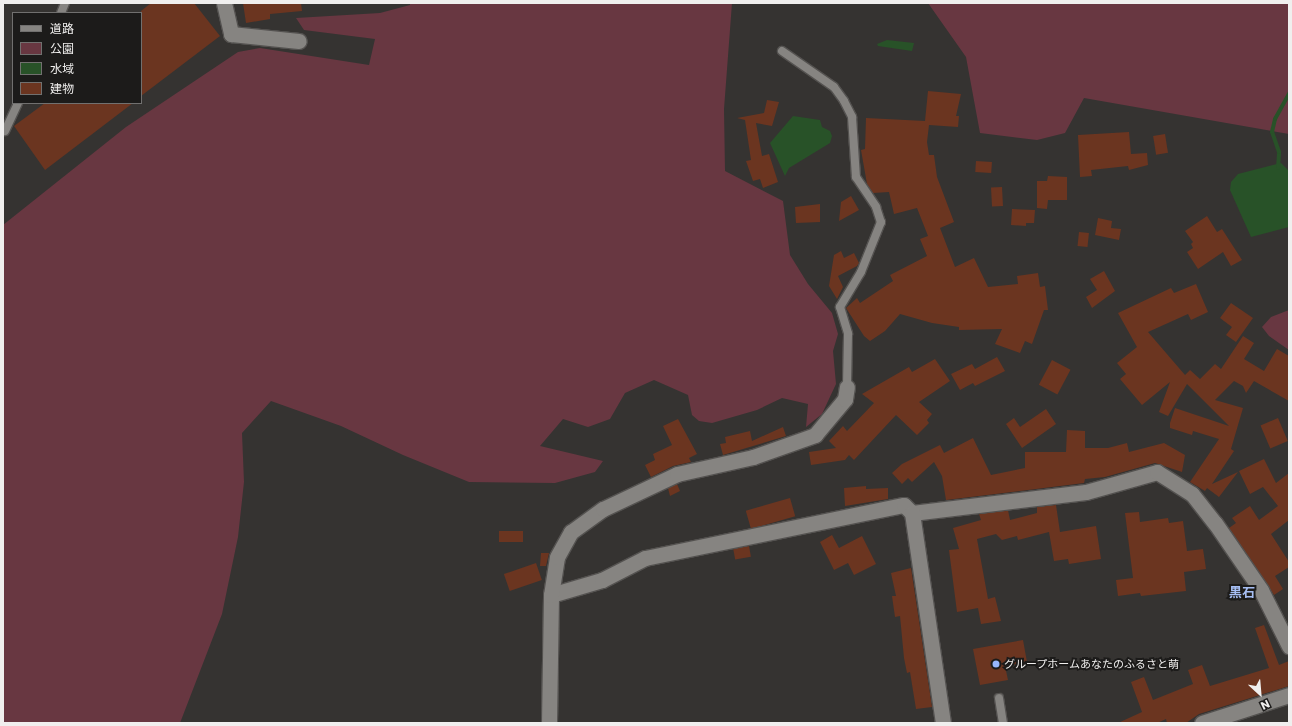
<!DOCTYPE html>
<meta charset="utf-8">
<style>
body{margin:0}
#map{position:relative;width:1292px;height:726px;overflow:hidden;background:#353331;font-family:Poppins,"Noto Sans JP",sans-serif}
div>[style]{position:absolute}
.green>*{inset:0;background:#683741}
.water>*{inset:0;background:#285228}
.stream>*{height:4px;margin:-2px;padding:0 2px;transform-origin:2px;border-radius:2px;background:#285228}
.building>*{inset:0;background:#6b3520;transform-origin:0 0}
.roads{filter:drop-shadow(1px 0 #545250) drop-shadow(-1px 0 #545250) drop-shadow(0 1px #545250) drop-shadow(0 -1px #545250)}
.service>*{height:8px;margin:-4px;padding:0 4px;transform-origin:4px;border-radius:4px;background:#868481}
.minor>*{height:15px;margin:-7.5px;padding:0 7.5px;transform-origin:7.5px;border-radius:7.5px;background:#868481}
.dots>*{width:11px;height:11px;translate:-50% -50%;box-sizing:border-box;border:2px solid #1c1b1a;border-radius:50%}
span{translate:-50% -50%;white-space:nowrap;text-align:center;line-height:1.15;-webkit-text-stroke:4px #1c1b1a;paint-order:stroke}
.poi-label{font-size:11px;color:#f0efee}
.left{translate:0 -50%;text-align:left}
.quarter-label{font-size:13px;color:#a6bef3;font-weight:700}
.frame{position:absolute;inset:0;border:4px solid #f0efee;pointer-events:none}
.legend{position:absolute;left:12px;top:12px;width:130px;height:92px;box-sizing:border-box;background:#1c1b1a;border:1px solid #71706f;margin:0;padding:5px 7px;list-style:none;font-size:12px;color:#f0efee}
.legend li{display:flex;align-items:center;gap:8px;height:20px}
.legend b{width:20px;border:1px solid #71706f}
.north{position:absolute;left:1240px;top:674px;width:40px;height:40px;-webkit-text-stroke:3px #1c1b1a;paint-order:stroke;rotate:154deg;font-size:11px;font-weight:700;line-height:16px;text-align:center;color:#f0efee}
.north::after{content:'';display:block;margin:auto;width:14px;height:18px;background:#f0efee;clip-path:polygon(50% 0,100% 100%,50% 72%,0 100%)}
</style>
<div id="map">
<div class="green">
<div style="clip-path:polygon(410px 3px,732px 3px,724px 109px,725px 171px,783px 201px,790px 255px,808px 284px,832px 313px,838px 334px,833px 351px,836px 384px,822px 414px,806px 427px,808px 404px,782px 398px,757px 410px,712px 423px,699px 421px,692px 415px,688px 395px,654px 380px,625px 393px,610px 419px,588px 427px,563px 419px,540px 446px,603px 461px,595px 472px,555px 483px,469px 482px,403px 455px,341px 426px,271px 401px,242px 433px,244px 482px,238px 537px,222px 614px,180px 723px,3px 723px,3px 225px,126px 127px,238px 52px,260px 48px,369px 65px,375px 39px,304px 30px,296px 18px,380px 13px,410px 5px)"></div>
<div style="clip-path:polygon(928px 3px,1289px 3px,1289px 134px,1084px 98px,1065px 133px,1037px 140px,980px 133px,966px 57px)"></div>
<div style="clip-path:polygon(1289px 310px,1289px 350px,1269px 336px,1262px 327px,1271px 317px)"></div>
</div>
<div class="water">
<div style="clip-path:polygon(887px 40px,914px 43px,912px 51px,878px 46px,877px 44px)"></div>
<div style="clip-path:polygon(793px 116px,820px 120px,822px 127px,830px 131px,832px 136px,830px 143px,789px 168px,785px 176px,770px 143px)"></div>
<div style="clip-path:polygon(1281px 163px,1289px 171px,1289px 227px,1251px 237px,1230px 190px,1231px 182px,1238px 174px)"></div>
</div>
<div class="stream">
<div style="left:1278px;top:168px;width:16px;rotate:-86deg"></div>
<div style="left:1279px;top:152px;width:21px;rotate:-109deg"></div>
<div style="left:1272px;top:132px;width:13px;rotate:-77deg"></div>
<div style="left:1275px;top:119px;width:29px;rotate:-61deg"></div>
</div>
<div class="building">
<div style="clip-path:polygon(151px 3px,194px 3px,220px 36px,141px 96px,141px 11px)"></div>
<div style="clip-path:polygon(243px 3px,301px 3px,302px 11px,270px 14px,270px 19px,246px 23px)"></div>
<div style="clip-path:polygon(928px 91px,961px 94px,956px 116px,959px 116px,958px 127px,929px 125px,927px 142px,929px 155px,934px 155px,937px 177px,954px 222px,940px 228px,955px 267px,974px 258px,988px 287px,1018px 284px,1017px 276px,1038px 273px,1040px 287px,1045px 286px,1048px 310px,1044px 310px,1032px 344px,1025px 341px,1020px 353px,995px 344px,1002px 329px,959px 330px,959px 327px,932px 323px,900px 314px,885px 331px,870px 341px,864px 336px,846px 308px,857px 298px,860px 303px,893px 281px,890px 275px,927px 256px,920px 239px,928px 236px,917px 208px,894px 214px,889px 192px,873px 193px,867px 184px,861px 150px,865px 149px,866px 118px,925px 121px)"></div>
<div style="clip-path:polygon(767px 100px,779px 102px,772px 126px,756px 123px,762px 156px,769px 154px,778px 182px,763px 188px,760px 179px,753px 181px,746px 161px,751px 160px,745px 120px,737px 118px,764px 113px)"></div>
<div style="clip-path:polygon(45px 103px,133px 103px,45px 170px,14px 126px)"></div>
<div style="clip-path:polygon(1129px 132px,1131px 154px,1147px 153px,1148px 165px,1129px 170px,1128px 166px,1091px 170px,1092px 176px,1080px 177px,1078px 135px)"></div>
<div style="left:1165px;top:134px;width:19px;height:12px;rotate:81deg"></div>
<div style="left:976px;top:161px;width:16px;height:11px;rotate:4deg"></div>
<div style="clip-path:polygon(1048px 176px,1067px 177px,1067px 200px,1048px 200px,1047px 209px,1037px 208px,1037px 181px,1047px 181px)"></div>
<div style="left:1002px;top:187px;width:19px;height:11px;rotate:87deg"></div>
<div style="clip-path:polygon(851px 196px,859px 210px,839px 221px,841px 202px)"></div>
<div style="clip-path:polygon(820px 204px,820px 222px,796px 223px,795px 207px)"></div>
<div style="clip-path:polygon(1012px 209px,1035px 210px,1034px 223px,1026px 223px,1026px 226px,1011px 225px)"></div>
<div style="clip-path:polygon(1207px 216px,1217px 232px,1222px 229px,1242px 260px,1231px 266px,1223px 252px,1198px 269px,1187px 252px,1193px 248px,1191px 244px,1193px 242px,1185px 231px)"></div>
<div style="clip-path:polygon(1098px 218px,1112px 221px,1111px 228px,1121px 229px,1119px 240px,1095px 235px)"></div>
<div style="left:1079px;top:232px;width:10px;height:14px;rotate:6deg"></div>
<div style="clip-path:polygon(841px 251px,844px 258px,854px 253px,859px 263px,857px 266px,838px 276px,843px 287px,837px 299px,829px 286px,834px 255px)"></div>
<div style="clip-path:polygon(1104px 271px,1115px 291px,1092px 308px,1086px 297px,1097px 290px,1090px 279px)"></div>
<div style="clip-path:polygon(1196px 284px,1208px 312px,1191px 320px,1188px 314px,1148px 332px,1185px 375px,1190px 370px,1200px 379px,1215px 364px,1221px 369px,1243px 336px,1254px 343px,1244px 359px,1264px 371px,1277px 349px,1289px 356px,1289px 401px,1254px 381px,1246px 393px,1243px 386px,1234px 381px,1215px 400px,1243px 408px,1231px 449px,1234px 451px,1212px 484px,1238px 472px,1219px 497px,1207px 488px,1205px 491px,1190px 482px,1219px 439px,1193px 431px,1192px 435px,1170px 428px,1170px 423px,1175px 408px,1229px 426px,1187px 384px,1168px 416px,1159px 412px,1170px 382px,1142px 405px,1120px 379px,1126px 374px,1117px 363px,1137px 347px,1118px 313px,1171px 288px,1174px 293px)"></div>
<div style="clip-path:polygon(1231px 303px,1253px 318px,1236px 342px,1226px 335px,1232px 327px,1220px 318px)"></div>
<div style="clip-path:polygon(997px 357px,1005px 371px,975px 386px,973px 383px,960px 390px,951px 374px,972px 364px,975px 369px)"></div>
<div style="clip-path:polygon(935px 359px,950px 381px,919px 402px,932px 414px,927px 420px,929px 423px,917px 435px,896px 415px,854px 460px,849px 455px,845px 460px,811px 465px,809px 452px,836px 448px,829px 441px,843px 426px,847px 431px,874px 403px,862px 394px,909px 367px,912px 372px)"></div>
<div style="left:1052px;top:360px;width:21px;height:28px;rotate:28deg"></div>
<div style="clip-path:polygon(1046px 409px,1056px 424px,1022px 448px,1006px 424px,1014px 418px,1020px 427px)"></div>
<div style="left:1278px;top:418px;width:25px;height:19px;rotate:67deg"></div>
<div style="clip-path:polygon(678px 419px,697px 454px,689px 458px,691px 462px,673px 466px,651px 477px,645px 465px,655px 460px,653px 454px,672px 445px,663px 426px)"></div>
<div style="clip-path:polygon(783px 427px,786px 436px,723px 455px,720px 444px,726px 443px,725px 437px,750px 431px,752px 441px)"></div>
<div style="clip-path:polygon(1067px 430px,1085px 431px,1085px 448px,1108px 448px,1127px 443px,1129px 452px,1164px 443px,1185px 455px,1182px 472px,1155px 463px,1105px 477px,1085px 479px,1084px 483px,946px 500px,942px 476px,934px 462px,912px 482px,908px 478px,902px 484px,892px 473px,902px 464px,940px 445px,944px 453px,973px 438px,991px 475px,1025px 468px,1025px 452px,1066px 452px)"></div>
<div style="clip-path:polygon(1264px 459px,1276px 483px,1289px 473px,1289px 520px,1271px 534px,1289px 562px,1289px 567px,1275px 576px,1283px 589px,1274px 595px,1229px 528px,1236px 523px,1232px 518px,1250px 506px,1259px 520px,1278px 506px,1263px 487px,1250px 494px,1239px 471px)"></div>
<div style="clip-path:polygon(677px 484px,680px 491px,670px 496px,668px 488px)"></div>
<div style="clip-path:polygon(866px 486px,866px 489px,888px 488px,888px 499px,845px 506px,844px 488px)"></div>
<div style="left:790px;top:498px;width:19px;height:46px;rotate:74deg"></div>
<div style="clip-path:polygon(1056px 505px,1060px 532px,1096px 526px,1101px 559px,1069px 564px,1068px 559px,1054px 561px,1049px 532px,1018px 540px,1017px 536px,1002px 540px,996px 534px,977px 539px,988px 599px,995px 597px,1001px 621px,981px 624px,978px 608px,957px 612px,949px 550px,959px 549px,953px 528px,981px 520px,979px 514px,1008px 510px,1010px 520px,1037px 513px,1037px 507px)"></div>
<div style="clip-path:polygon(1139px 512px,1140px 522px,1168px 518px,1169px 523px,1183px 521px,1187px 551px,1203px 549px,1206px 569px,1184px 572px,1186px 591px,1141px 596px,1140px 593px,1118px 596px,1116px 580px,1133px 578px,1125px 513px)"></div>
<div style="left:523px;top:531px;width:11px;height:24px;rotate:90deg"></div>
<div style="clip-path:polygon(832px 535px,839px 548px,862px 536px,876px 564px,854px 575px,848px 563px,834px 570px,820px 542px)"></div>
<div style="left:749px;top:546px;width:11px;height:16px;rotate:80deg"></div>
<div style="clip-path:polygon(541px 553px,549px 553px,546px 566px,540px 566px)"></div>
<div style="left:536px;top:563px;width:18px;height:34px;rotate:71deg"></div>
<div style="clip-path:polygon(911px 568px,932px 707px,916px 709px,910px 672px,907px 673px,904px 658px,900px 616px,895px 617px,892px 596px,896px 596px,891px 573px)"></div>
<div style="clip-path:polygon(1264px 625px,1279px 665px,1289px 661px,1289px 686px,1199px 714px,1186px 723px,1167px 723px,1166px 719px,1157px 723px,1118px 723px,1142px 712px,1131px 682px,1144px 677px,1153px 700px,1193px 684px,1188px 670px,1202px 665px,1210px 686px,1269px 668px,1255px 628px)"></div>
<div style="clip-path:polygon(1023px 640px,1027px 662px,1005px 666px,1008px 680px,980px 685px,973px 649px)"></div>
</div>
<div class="roads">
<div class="service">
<div style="left:61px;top:13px;width:11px;rotate:-68deg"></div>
<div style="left:782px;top:51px;width:63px;rotate:34.7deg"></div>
<div style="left:834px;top:87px;width:17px;rotate:54deg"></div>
<div style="left:844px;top:101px;width:18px;rotate:63deg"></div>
<div style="left:852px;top:117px;width:60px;rotate:86.2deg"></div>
<div style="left:856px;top:177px;width:36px;rotate:56deg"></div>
<div style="left:876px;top:207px;width:16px;rotate:72deg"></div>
<div style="left:881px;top:222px;width:54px;rotate:111.8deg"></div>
<div style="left:861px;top:272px;width:41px;rotate:121deg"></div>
<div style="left:840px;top:307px;width:28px;rotate:73deg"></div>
<div style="left:848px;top:334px;width:53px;rotate:91.1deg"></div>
<div style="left:5px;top:131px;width:31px;rotate:-65deg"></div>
<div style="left:999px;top:698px;width:25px;rotate:81deg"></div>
</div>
<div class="minor">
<div style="left:224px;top:3px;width:32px;rotate:77deg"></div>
<div style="left:231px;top:34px;width:68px;rotate:5.9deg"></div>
<div style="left:912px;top:513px;width:175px;rotate:-6.9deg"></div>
<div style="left:1086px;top:492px;width:74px;rotate:-15.7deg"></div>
<div style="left:1157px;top:472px;width:41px;rotate:32.2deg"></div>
<div style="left:1192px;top:494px;width:37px;rotate:52deg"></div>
<div style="left:1215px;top:523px;width:81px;rotate:55.5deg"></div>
<div style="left:1261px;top:590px;width:63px;rotate:63.4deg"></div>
<div style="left:551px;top:595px;width:53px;rotate:-16.4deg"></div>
<div style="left:602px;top:580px;width:48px;rotate:-27.1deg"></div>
<div style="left:645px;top:558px;width:264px;rotate:-11.6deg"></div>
<div style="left:904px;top:505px;width:11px;rotate:45deg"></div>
<div style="left:912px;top:513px;width:212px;rotate:81.6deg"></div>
<div style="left:549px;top:723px;width:128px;rotate:-89.1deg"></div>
<div style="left:551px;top:595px;width:38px;rotate:-81deg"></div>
<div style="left:557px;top:557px;width:29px;rotate:-61deg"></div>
<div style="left:571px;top:532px;width:39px;rotate:-36deg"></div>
<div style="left:603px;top:509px;width:82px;rotate:-25.3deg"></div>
<div style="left:677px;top:474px;width:78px;rotate:-12.6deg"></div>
<div style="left:753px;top:457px;width:66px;rotate:-19.5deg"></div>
<div style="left:815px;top:435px;width:47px;rotate:-50.2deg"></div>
<div style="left:845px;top:399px;width:12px;rotate:-81deg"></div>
<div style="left:1202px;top:723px;width:91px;rotate:-17.8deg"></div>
</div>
</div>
<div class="dots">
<div style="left:996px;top:664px;background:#96b6fd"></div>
</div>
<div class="poi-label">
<span class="left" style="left:1004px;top:664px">グループホームあなたのふるさと萌</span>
</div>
<div class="quarter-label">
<span style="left:1242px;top:593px">黒石</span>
</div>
<div class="frame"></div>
<ul class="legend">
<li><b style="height:5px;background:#868481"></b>道路</li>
<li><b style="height:11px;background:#683741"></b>公園</li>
<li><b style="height:11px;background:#285228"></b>水域</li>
<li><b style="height:11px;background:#6b3520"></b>建物</li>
</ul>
<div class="north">N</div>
</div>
